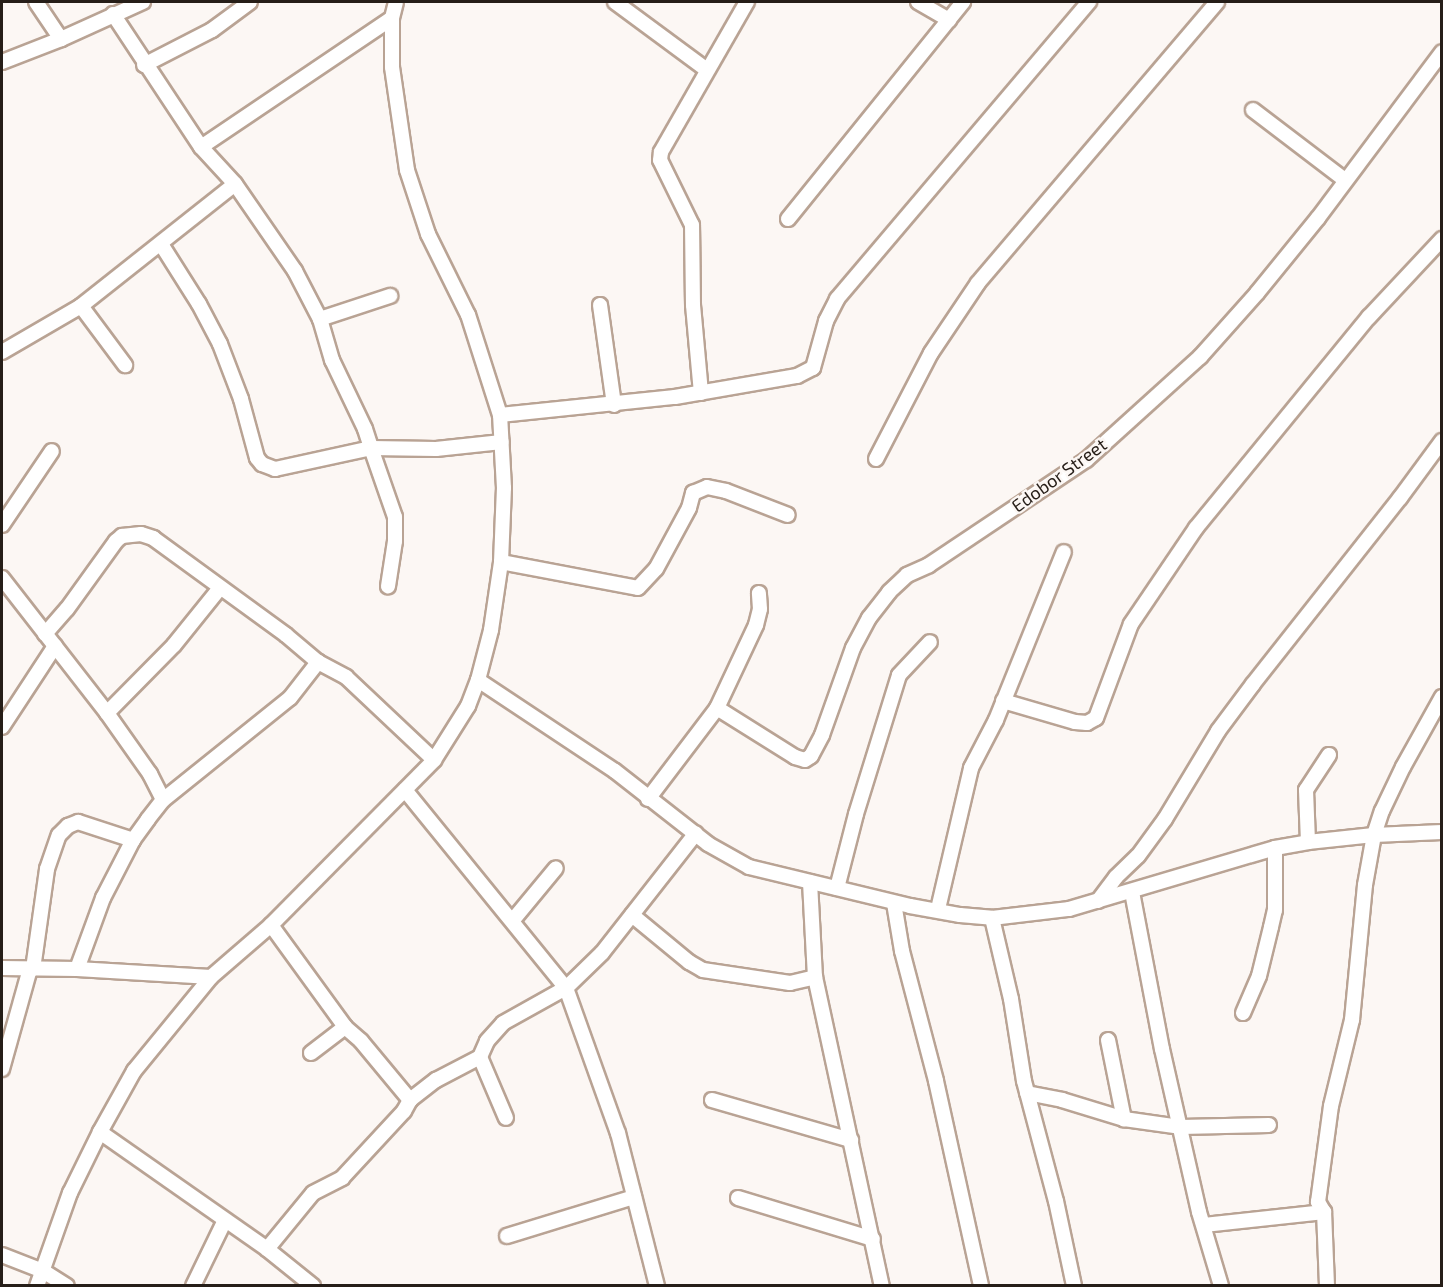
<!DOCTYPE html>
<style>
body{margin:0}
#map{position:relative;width:1443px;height:1287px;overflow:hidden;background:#fcf7f4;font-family:"Exo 2",sans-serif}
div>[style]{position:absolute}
.roads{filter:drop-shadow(2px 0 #b9a394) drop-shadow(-2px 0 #b9a394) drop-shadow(0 2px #b9a394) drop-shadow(0 -2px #b9a394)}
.minor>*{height:14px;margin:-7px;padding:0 7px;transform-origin:7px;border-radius:7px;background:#fff}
span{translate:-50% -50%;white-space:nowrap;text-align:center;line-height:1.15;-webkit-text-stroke:4.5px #fcf7f4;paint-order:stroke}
.street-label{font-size:18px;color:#261e18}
.frame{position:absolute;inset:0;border:3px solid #261e18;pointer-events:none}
</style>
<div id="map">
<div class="roads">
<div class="minor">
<div style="left:36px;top:2px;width:45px;rotate:56deg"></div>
<div style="left:615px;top:2px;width:114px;rotate:36.5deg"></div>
<div style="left:918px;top:2px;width:36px;rotate:30deg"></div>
<div style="left:113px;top:14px;width:159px;rotate:56.5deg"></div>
<div style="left:201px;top:147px;width:50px;rotate:47.4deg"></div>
<div style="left:235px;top:184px;width:106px;rotate:55.4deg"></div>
<div style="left:295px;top:271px;width:54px;rotate:62.5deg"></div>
<div style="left:320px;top:319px;width:43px;rotate:73.7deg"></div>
<div style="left:332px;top:360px;width:76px;rotate:64.4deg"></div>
<div style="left:365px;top:429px;width:20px;rotate:72deg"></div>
<div style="left:371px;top:448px;width:65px;rotate:0.9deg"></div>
<div style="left:436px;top:449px;width:66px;rotate:-6.1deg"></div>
<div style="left:2px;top:62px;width:63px;rotate:-21.3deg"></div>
<div style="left:61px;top:39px;width:90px;rotate:-24.3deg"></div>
<div style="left:144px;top:65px;width:76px;rotate:-27.2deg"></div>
<div style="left:212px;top:30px;width:47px;rotate:-36.4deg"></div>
<div style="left:1253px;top:110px;width:116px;rotate:37.3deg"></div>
<div style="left:201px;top:147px;width:230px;rotate:-34deg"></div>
<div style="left:788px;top:219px;width:279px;rotate:-51.1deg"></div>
<div style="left:161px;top:244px;width:71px;rotate:57.7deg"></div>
<div style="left:199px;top:304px;width:45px;rotate:62.3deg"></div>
<div style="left:220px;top:344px;width:59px;rotate:69.1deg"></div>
<div style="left:241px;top:399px;width:61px;rotate:74.8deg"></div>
<div style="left:257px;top:458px;width:8px;rotate:50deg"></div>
<div style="left:262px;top:464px;width:14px;rotate:21deg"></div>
<div style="left:275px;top:469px;width:98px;rotate:-12.3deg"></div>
<div style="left:371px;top:448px;width:73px;rotate:70.8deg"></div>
<div style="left:395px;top:517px;width:24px;rotate:90deg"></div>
<div style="left:395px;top:541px;width:46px;rotate:98.8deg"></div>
<div style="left:600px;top:305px;width:101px;rotate:82deg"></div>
<div style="left:81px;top:306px;width:74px;rotate:53.3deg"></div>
<div style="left:320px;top:319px;width:74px;rotate:-18.2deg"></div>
<div style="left:2px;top:352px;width:91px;rotate:-30.2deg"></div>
<div style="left:81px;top:306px;width:196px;rotate:-38.4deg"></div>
<div style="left:701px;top:393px;width:88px;rotate:-95.2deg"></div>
<div style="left:693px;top:305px;width:80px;rotate:-90.7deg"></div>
<div style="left:692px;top:225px;width:72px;rotate:-116.2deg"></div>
<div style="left:660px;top:160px;width:8px;rotate:-83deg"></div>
<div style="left:661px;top:152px;width:173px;rotate:-60.2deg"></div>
<div style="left:500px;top:415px;width:176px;rotate:-5.9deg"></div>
<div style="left:675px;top:397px;width:124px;rotate:-9.8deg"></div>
<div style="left:797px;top:376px;width:18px;rotate:-27deg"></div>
<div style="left:813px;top:368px;width:49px;rotate:-74.5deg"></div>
<div style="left:826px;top:321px;width:25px;rotate:-63deg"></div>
<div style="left:837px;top:299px;width:390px;rotate:-49.7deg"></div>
<div style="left:876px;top:459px;width:119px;rotate:-62.6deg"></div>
<div style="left:931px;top:353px;width:84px;rotate:-56.1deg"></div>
<div style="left:978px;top:283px;width:369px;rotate:-49.6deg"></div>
<div style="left:2px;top:525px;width:89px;rotate:-56deg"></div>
<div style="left:501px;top:562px;width:139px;rotate:10.7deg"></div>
<div style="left:638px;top:588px;width:26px;rotate:-47deg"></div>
<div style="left:656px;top:569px;width:69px;rotate:-61.6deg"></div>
<div style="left:689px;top:508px;width:16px;rotate:-75deg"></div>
<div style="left:693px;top:493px;width:15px;rotate:-23deg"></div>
<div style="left:707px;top:487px;width:19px;rotate:12deg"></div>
<div style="left:726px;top:491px;width:66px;rotate:21.2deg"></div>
<div style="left:2px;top:578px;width:171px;rotate:52.1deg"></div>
<div style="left:107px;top:713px;width:75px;rotate:54.8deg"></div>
<div style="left:150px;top:774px;width:29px;rotate:63deg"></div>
<div style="left:45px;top:634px;width:33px;rotate:-49deg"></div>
<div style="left:67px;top:609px;width:84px;rotate:-54.2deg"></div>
<div style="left:116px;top:541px;width:8px;rotate:-40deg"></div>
<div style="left:122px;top:536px;width:19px;rotate:-6deg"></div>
<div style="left:141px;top:534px;width:13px;rotate:18deg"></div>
<div style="left:153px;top:538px;width:165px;rotate:36.1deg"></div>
<div style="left:286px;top:635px;width:42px;rotate:40.2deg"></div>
<div style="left:318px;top:662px;width:32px;rotate:28deg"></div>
<div style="left:346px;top:677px;width:121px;rotate:43.3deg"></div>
<div style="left:478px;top:680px;width:164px;rotate:33.6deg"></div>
<div style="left:615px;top:771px;width:118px;rotate:38.1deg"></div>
<div style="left:708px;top:844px;width:47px;rotate:29.3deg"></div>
<div style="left:749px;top:867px;width:166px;rotate:13.6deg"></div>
<div style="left:910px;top:906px;width:51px;rotate:10.2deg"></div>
<div style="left:960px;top:915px;width:32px;rotate:5deg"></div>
<div style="left:992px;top:918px;width:78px;rotate:-6.7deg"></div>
<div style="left:1069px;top:909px;width:215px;rotate:-16.5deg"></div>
<div style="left:1275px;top:848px;width:34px;rotate:-10deg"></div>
<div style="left:1308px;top:842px;width:66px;rotate:-6.1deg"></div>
<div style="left:1374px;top:835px;width:68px;rotate:-2.5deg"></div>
<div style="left:1003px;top:701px;width:75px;rotate:16.3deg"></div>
<div style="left:1075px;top:722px;width:12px;rotate:5deg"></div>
<div style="left:1087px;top:723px;width:10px;rotate:-29deg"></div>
<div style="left:1096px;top:718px;width:100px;rotate:-69.6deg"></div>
<div style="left:1131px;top:624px;width:116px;rotate:-55.9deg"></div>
<div style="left:1196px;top:528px;width:273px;rotate:-50.7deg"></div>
<div style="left:1369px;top:317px;width:107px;rotate:-46.9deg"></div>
<div style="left:717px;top:708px;width:92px;rotate:32.1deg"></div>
<div style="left:795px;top:757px;width:10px;rotate:17deg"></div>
<div style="left:805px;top:760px;width:7px;rotate:-34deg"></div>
<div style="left:811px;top:756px;width:24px;rotate:-62deg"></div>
<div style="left:822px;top:735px;width:92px;rotate:-70.4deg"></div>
<div style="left:853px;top:648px;width:34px;rotate:-62deg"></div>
<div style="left:869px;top:618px;width:33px;rotate:-52deg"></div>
<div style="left:889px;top:592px;width:25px;rotate:-43deg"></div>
<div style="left:907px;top:575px;width:24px;rotate:-24deg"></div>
<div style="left:929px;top:565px;width:189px;rotate:-33.8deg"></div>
<div style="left:1086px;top:460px;width:154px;rotate:-42.1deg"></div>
<div style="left:1200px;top:357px;width:86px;rotate:-48.3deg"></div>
<div style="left:1257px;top:293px;width:97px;rotate:-50.9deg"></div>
<div style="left:1318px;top:218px;width:207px;rotate:-53.2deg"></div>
<div style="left:107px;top:713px;width:95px;rotate:-45.4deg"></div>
<div style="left:174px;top:645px;width:73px;rotate:-51.1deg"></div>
<div style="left:2px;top:727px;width:97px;rotate:-56.8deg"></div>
<div style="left:405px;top:790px;width:255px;rotate:50.9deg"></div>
<div style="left:566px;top:988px;width:154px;rotate:70.3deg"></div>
<div style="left:618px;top:1133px;width:158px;rotate:75.7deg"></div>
<div style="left:648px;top:799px;width:114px;rotate:-52.8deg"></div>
<div style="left:717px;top:708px;width:92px;rotate:-64.8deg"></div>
<div style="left:756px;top:625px;width:16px;rotate:-76deg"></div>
<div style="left:760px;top:609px;width:16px;rotate:-94deg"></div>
<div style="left:1308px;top:842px;width:52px;rotate:-92.2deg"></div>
<div style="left:1306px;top:790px;width:42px;rotate:-56.7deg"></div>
<div style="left:810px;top:882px;width:95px;rotate:87deg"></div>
<div style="left:815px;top:977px;width:316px;rotate:77.8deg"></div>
<div style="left:837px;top:888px;width:76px;rotate:-75.6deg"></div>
<div style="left:856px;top:814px;width:145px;rotate:-72.8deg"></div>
<div style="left:899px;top:675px;width:45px;rotate:-46.8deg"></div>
<div style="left:1132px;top:892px;width:160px;rotate:79.2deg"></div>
<div style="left:1162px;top:1049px;width:167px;rotate:77.2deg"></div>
<div style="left:1199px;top:1212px;width:77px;rotate:73.4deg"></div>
<div style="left:1098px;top:901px;width:30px;rotate:-53deg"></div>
<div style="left:1116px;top:877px;width:30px;rotate:-44deg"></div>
<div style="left:1138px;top:856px;width:46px;rotate:-53.9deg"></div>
<div style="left:1165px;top:819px;width:103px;rotate:-58.9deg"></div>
<div style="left:1218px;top:731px;width:59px;rotate:-53.3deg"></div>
<div style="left:1253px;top:684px;width:237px;rotate:-51.7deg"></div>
<div style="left:1400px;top:498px;width:71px;rotate:-53.6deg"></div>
<div style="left:894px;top:903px;width:49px;rotate:80.5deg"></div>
<div style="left:902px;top:951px;width:134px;rotate:75.3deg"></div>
<div style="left:936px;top:1081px;width:210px;rotate:77.6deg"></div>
<div style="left:938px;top:909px;width:145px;rotate:-76.8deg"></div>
<div style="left:971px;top:768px;width:54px;rotate:-62.5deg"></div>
<div style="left:996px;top:720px;width:181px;rotate:-68deg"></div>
<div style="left:632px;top:915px;width:74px;rotate:39.5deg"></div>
<div style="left:689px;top:962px;width:16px;rotate:30deg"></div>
<div style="left:703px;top:970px;width:88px;rotate:8.5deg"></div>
<div style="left:790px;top:983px;width:26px;rotate:-13deg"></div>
<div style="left:992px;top:918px;width:83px;rotate:76.8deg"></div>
<div style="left:1011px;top:999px;width:83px;rotate:81deg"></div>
<div style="left:1024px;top:1081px;width:124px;rotate:75.1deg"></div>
<div style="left:1056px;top:1201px;width:87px;rotate:78deg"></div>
<div style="left:513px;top:920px;width:67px;rotate:-50.4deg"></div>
<div style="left:271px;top:925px;width:126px;rotate:54deg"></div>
<div style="left:345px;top:1027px;width:21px;rotate:41deg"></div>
<div style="left:361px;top:1041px;width:77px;rotate:50.3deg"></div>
<div style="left:410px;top:1100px;width:33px;rotate:-38deg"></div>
<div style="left:436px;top:1080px;width:50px;rotate:-27.6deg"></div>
<div style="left:480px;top:1057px;width:17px;rotate:-66deg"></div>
<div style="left:487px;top:1041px;width:24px;rotate:-48deg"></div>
<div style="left:503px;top:1023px;width:72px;rotate:-29.1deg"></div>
<div style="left:566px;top:988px;width:50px;rotate:-44.2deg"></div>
<div style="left:602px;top:953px;width:152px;rotate:-51.9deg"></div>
<div style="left:2px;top:968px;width:75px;rotate:0.8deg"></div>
<div style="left:77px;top:969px;width:134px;rotate:3.4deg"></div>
<div style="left:33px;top:969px;width:101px;rotate:-82deg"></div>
<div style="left:47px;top:869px;width:36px;rotate:-71deg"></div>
<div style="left:59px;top:835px;width:13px;rotate:-45deg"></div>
<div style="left:68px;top:826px;width:11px;rotate:-22deg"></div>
<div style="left:78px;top:822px;width:58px;rotate:18.1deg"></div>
<div style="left:77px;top:969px;width:76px;rotate:-69.9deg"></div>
<div style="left:103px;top:898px;width:65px;rotate:-62.7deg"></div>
<div style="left:133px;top:840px;width:26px;rotate:-54deg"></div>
<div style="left:148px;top:819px;width:24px;rotate:-52deg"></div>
<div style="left:163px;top:800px;width:163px;rotate:-38.8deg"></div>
<div style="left:290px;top:698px;width:46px;rotate:-52.1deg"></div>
<div style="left:1243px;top:1013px;width:40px;rotate:-66.6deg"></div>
<div style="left:1259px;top:976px;width:50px;rotate:-76.2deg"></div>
<div style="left:1271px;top:927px;width:17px;rotate:-77deg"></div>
<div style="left:1275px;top:910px;width:62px;rotate:-90deg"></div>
<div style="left:1108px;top:1040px;width:81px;rotate:78.6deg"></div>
<div style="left:311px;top:1053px;width:43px;rotate:-37.4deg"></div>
<div style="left:480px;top:1057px;width:66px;rotate:66.9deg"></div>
<div style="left:2px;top:1069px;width:104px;rotate:-74.4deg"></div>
<div style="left:1027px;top:1093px;width:36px;rotate:11deg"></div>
<div style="left:1062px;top:1100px;width:65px;rotate:17deg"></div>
<div style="left:1124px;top:1119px;width:58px;rotate:8deg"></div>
<div style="left:1181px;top:1127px;width:88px;rotate:-1.3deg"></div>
<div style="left:712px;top:1100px;width:145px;rotate:16.1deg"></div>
<div style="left:100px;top:1132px;width:204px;rotate:35deg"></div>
<div style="left:267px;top:1249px;width:59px;rotate:38.8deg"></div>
<div style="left:738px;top:1198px;width:141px;rotate:16.9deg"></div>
<div style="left:1204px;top:1225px;width:121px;rotate:-6.2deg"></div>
<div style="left:507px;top:1236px;width:133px;rotate:-17.1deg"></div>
<div style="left:267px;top:1249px;width:72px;rotate:-50.6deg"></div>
<div style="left:313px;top:1193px;width:33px;rotate:-27deg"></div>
<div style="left:342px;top:1178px;width:91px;rotate:-47.2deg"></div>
<div style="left:404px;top:1111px;width:13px;rotate:-61deg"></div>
<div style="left:2px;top:1255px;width:44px;rotate:21.3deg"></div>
<div style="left:43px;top:1271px;width:28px;rotate:32deg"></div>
<div style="left:37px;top:1286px;width:99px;rotate:-70.5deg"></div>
<div style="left:70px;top:1193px;width:68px;rotate:-63.8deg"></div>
<div style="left:100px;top:1132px;width:70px;rotate:-60.9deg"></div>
<div style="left:134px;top:1071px;width:122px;rotate:-50.7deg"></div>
<div style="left:211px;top:977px;width:79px;rotate:-40.9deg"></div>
<div style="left:271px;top:925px;width:232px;rotate:-45.3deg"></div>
<div style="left:434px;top:760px;width:64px;rotate:-57.8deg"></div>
<div style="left:468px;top:706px;width:28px;rotate:-69deg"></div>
<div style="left:478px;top:680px;width:52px;rotate:-75.4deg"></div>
<div style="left:491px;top:630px;width:69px;rotate:-81.6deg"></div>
<div style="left:501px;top:562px;width:74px;rotate:-87.7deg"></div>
<div style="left:504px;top:488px;width:73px;rotate:-93.1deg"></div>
<div style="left:500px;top:415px;width:105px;rotate:-107.7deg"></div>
<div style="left:468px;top:315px;width:90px;rotate:-116.3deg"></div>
<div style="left:428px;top:234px;width:67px;rotate:-108.2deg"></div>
<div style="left:407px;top:170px;width:104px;rotate:-98.3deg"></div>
<div style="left:392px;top:67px;width:49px;rotate:-90deg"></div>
<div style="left:392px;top:18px;width:16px;rotate:-76deg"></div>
<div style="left:193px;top:1286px;width:73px;rotate:-64.1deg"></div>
<div style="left:1327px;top:1286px;width:74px;rotate:-92.3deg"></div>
<div style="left:1324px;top:1212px;width:12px;rotate:-121deg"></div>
<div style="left:1318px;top:1202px;width:97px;rotate:-82.3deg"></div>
<div style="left:1331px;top:1106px;width:89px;rotate:-76.3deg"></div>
<div style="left:1352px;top:1020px;width:136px;rotate:-84.5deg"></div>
<div style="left:1365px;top:885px;width:51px;rotate:-79.8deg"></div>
<div style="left:1374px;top:835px;width:25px;rotate:-72deg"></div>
<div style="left:1382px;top:811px;width:49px;rotate:-64.5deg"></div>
<div style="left:1403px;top:767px;width:80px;rotate:-60.9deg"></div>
</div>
</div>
<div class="street-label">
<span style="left:1059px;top:475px;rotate:-36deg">Edobor Street</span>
</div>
<div class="frame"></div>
</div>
